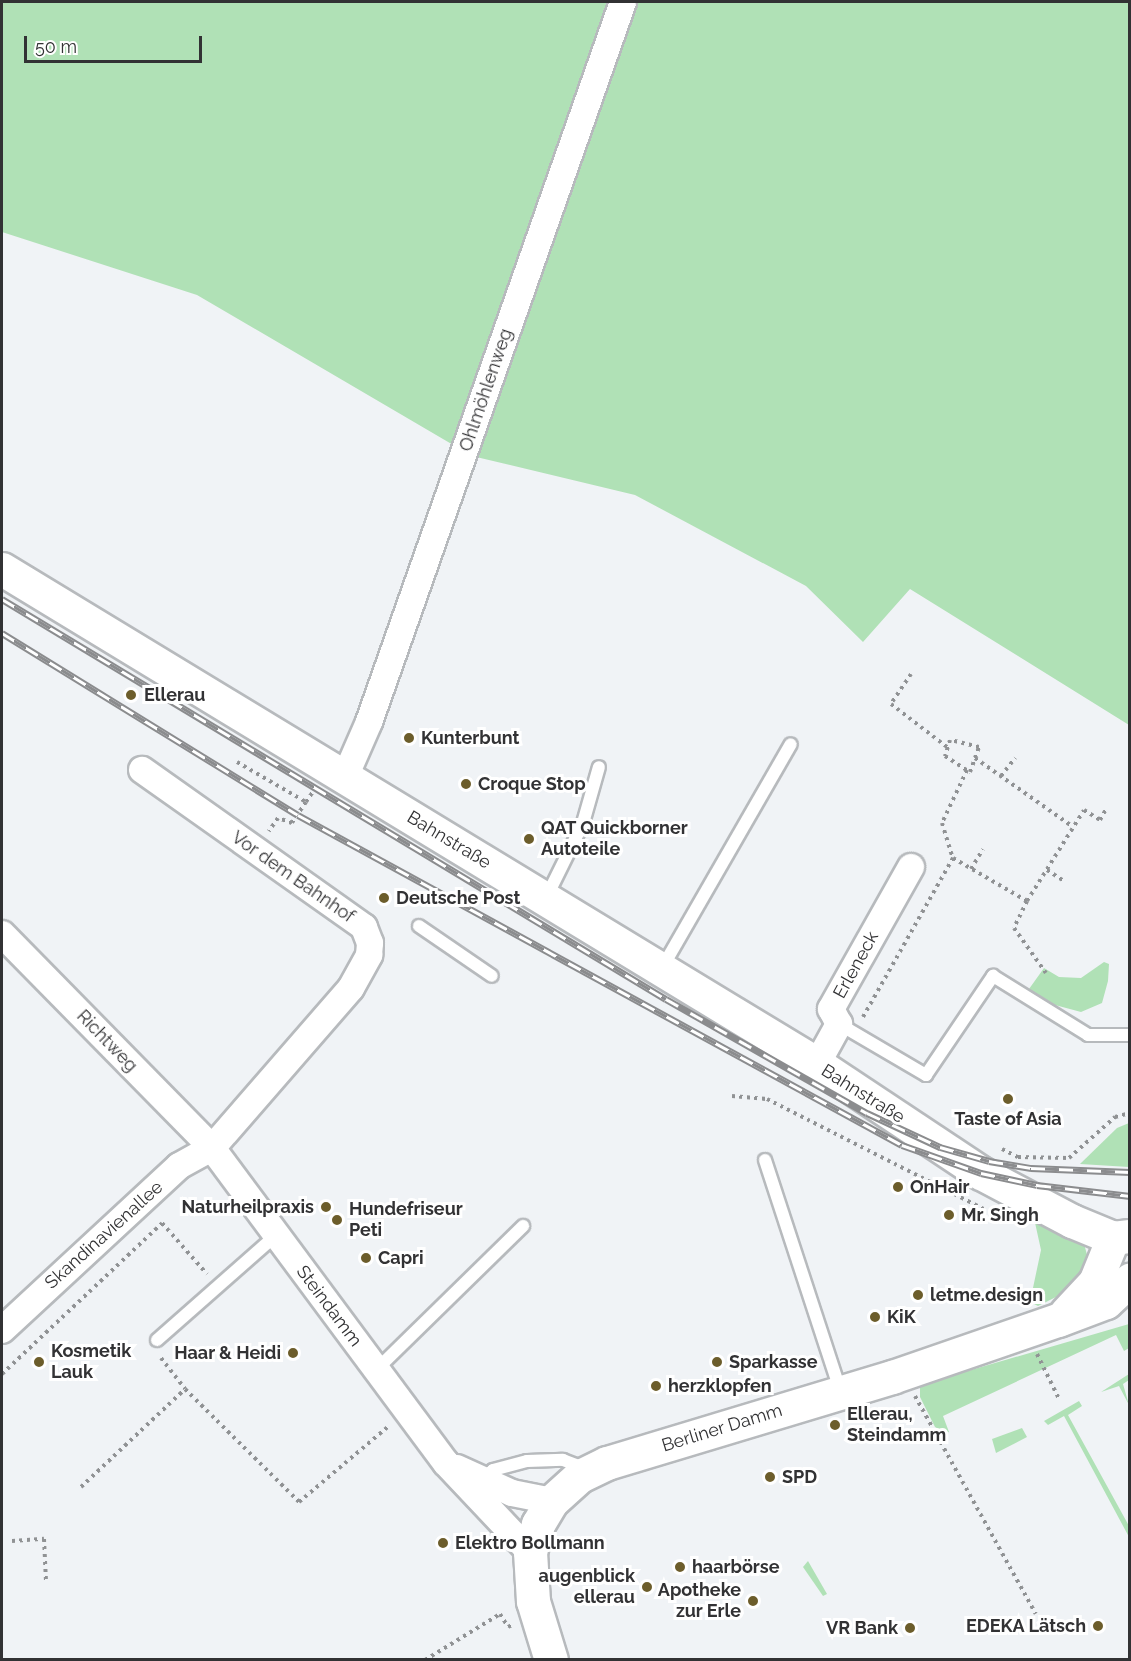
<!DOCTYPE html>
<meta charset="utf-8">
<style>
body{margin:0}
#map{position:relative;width:1131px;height:1661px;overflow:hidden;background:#f0f3f6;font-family:Raleway,sans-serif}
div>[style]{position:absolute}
.green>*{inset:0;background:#b0e1b6}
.path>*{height:4px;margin-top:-2px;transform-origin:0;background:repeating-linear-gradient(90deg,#909294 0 3px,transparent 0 7.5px)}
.roads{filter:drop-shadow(2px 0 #b7babd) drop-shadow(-2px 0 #b7babd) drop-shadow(0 2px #b7babd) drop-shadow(0 -2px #b7babd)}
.lane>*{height:12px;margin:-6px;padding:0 6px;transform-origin:6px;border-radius:6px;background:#fff}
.street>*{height:26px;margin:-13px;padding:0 13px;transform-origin:13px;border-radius:13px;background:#fff}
.secondary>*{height:33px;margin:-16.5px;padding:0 16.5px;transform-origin:16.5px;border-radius:16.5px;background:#fff}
.rail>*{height:7px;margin-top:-3.5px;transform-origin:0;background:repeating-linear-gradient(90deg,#fff 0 14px,#8b8c8e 0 28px);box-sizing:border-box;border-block:2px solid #8b8c8e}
.dots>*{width:16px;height:16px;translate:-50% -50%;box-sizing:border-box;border:3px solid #fff;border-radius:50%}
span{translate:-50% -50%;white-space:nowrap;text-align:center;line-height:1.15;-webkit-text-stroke:6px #fff;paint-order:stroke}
.street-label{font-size:18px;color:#323234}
.poi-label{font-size:18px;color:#323234;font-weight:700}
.left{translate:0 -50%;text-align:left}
.right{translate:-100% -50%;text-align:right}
.frame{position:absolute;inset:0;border:3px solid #323234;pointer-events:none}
.scale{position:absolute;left:24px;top:36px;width:178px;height:27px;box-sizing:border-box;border:3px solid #323234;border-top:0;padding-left:8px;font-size:18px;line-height:21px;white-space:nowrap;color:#323234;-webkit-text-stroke:4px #fff;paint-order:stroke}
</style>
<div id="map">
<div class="green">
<div style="clip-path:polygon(2px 2px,1129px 2px,1129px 725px,910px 589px,863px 642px,806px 586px,635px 495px,472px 456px,197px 295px,2px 232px)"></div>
<div style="clip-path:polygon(1104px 962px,1109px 964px,1108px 981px,1102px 1003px,1081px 1012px,1055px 1005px,1029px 989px,1044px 968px,1059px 977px,1081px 978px)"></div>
<div style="clip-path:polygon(1129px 1123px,1129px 1167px,1080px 1164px,1117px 1128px)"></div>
<div style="clip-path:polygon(1032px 1209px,1083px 1240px,1089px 1262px,1070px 1290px,1038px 1306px,1030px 1302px,1041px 1250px)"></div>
<div style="clip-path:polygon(1129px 1324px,1129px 1348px,1124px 1351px,1116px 1335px,943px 1416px,949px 1432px,946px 1433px,935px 1427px,920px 1397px,920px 1386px,930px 1382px)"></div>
<div style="clip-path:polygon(1129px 1374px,1129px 1380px,1123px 1384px,1129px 1405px,1119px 1386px,1101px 1392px)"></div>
<div style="clip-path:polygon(1079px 1401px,1082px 1406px,1068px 1415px,1129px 1526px,1129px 1537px,1064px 1416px,1048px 1425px,1044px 1421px)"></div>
<div style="clip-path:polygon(1022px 1428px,1027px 1437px,996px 1453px,992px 1439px)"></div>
<div style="clip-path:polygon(808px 1561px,827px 1594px,823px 1596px,803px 1567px)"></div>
</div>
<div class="path">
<div style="left:911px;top:674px;width:36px;rotate:124deg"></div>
<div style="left:891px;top:704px;width:71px;rotate:37.5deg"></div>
<div style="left:975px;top:758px;width:12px;rotate:-70deg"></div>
<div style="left:979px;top:747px;width:30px;rotate:-166deg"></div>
<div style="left:950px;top:740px;width:17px;rotate:107deg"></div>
<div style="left:945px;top:756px;width:30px;rotate:33deg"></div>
<div style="left:970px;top:772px;width:15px;rotate:-70deg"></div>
<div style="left:975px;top:758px;width:120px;rotate:35.1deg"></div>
<div style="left:237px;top:762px;width:80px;rotate:30.1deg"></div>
<div style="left:306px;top:802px;width:25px;rotate:124deg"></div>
<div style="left:292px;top:823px;width:15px;rotate:-160deg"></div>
<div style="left:278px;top:818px;width:16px;rotate:125deg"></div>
<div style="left:967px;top:770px;width:59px;rotate:115.3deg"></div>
<div style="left:942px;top:823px;width:37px;rotate:73deg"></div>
<div style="left:953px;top:858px;width:86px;rotate:30.2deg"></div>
<div style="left:1027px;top:901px;width:107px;rotate:-57.9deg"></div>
<div style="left:1084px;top:810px;width:19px;rotate:32deg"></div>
<div style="left:1100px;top:820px;width:13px;rotate:-61deg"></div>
<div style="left:1001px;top:776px;width:23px;rotate:-52deg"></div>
<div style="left:306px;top:802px;width:14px;rotate:-56deg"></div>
<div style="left:971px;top:869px;width:23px;rotate:-59deg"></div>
<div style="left:1047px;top:870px;width:20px;rotate:33deg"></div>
<div style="left:1027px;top:901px;width:30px;rotate:116deg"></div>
<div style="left:1014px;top:928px;width:55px;rotate:54.6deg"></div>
<div style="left:863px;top:1017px;width:183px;rotate:-60.5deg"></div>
<div style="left:732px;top:1096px;width:35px;rotate:5deg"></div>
<div style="left:767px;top:1099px;width:243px;rotate:26.9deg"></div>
<div style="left:1002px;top:1149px;width:18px;rotate:27deg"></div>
<div style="left:1018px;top:1157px;width:51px;rotate:1.1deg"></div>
<div style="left:1069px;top:1158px;width:62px;rotate:-41.7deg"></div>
<div style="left:1115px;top:1117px;width:16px;rotate:-15deg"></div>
<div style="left:1037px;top:1354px;width:50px;rotate:63.9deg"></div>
<div style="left:161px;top:1358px;width:39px;rotate:52deg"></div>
<div style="left:185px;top:1389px;width:161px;rotate:44.7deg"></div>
<div style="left:299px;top:1502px;width:118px;rotate:-40.2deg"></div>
<div style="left:2px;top:1374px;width:220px;rotate:-43.3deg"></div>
<div style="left:162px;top:1223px;width:68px;rotate:48.6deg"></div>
<div style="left:915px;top:1396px;width:249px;rotate:61deg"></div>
<div style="left:81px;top:1487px;width:143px;rotate:-43.3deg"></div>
<div style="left:12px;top:1541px;width:32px;rotate:-4deg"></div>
<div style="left:44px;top:1539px;width:42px;rotate:87.3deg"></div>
<div style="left:425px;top:1660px;width:88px;rotate:-31.5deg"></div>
<div style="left:500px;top:1614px;width:15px;rotate:58deg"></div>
<div style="left:508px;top:1627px;width:4px;rotate:-27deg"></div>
</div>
<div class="roads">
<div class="lane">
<div style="left:546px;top:898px;width:84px;rotate:-63.7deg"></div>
<div style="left:583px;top:823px;width:58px;rotate:-74.1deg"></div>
<div style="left:419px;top:926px;width:88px;rotate:34.4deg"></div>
<div style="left:662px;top:968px;width:258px;rotate:-60.1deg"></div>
<div style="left:839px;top:1024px;width:101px;rotate:30.4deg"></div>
<div style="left:926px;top:1075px;width:120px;rotate:-55.9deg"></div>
<div style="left:993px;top:976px;width:112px;rotate:31.8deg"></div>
<div style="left:1088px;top:1035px;width:42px"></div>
<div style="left:765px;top:1160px;width:245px;rotate:71.9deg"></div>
<div style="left:157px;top:1340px;width:159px;rotate:-41.4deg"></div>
<div style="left:376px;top:1370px;width:206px;rotate:-44.4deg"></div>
<div style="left:482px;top:1480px;width:15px;rotate:-42deg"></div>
<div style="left:493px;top:1470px;width:35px;rotate:-15deg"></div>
<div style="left:527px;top:1461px;width:36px;rotate:-2deg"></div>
<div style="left:563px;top:1460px;width:22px;rotate:21deg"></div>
</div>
<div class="street">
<div style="left:345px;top:777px;width:60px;rotate:-66.4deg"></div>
<div style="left:369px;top:722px;width:763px;rotate:-70.57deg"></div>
<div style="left:2px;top:934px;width:300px;rotate:45.5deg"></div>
<div style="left:212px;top:1148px;width:392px;rotate:53.4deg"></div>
<div style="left:446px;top:1463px;width:122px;rotate:46.7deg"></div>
<div style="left:817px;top:1064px;width:46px;rotate:-61.2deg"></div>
<div style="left:839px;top:1024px;width:17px;rotate:-118deg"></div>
<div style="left:831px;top:1009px;width:163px;rotate:-60.6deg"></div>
<div style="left:2px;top:1330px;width:241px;rotate:-42.8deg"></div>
<div style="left:179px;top:1166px;width:38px;rotate:-29deg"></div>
<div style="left:212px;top:1148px;width:212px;rotate:-49deg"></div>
<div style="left:351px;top:988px;width:38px;rotate:-61deg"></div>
<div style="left:369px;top:955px;width:12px;rotate:-85deg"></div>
<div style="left:370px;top:943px;width:17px;rotate:-111deg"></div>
<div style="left:364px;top:927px;width:272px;rotate:-144.7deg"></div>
<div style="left:457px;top:1468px;width:60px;rotate:24.4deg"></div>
<div style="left:512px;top:1493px;width:41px;rotate:11.3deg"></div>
</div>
<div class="secondary">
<div style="left:2px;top:569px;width:954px;rotate:31.27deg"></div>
<div style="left:817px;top:1064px;width:197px;rotate:33.6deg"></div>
<div style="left:981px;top:1173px;width:103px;rotate:27.8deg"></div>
<div style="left:1072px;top:1221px;width:44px;rotate:22.5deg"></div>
<div style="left:1113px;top:1238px;width:17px;rotate:-7deg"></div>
<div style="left:1066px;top:1313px;width:42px;rotate:-46.9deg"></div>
<div style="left:1095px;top:1282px;width:48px;rotate:-67.8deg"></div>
<div style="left:551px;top:1660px;width:62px;rotate:-107deg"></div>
<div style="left:533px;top:1601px;width:49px;rotate:-93.5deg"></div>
<div style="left:530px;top:1552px;width:29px;rotate:-74deg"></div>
<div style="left:538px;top:1524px;width:27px;rotate:-59deg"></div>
<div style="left:552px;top:1501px;width:38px;rotate:-42deg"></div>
<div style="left:580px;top:1476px;width:30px;rotate:-26deg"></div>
<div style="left:607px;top:1463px;width:298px;rotate:-16.8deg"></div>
<div style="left:892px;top:1377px;width:176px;rotate:-19deg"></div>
<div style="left:1058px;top:1320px;width:51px;rotate:-20.6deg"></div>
<div style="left:1106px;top:1302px;width:33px;rotate:-43deg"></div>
</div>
</div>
<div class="rail">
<div style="left:2px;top:599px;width:775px;rotate:31.07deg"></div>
<div style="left:666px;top:999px;width:231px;rotate:29.6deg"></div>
<div style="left:867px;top:1113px;width:81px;rotate:25deg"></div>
<div style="left:940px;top:1147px;width:51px;rotate:15.9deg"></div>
<div style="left:989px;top:1161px;width:43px;rotate:9.5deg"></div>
<div style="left:1031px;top:1168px;width:99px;rotate:2.3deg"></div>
<div style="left:2px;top:633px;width:347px;rotate:31.6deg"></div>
<div style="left:298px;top:815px;width:688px;rotate:28.65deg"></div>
<div style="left:902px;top:1145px;width:84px;rotate:19.5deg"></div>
<div style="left:981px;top:1173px;width:57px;rotate:12.1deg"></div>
<div style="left:1037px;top:1185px;width:94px;rotate:6.7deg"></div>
</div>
<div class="dots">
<div style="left:131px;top:695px;background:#6c5d2b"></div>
<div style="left:409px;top:738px;background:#6c5d2b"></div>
<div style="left:466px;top:784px;background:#6c5d2b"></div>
<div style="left:529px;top:839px;background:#6c5d2b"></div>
<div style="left:384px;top:898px;background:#6c5d2b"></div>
<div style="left:1008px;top:1099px;background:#6c5d2b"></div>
<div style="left:898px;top:1187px;background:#6c5d2b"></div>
<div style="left:326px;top:1207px;background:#6c5d2b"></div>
<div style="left:949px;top:1215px;background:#6c5d2b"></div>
<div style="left:337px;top:1220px;background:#6c5d2b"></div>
<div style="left:366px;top:1258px;background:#6c5d2b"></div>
<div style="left:918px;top:1295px;background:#6c5d2b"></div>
<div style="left:875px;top:1317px;background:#6c5d2b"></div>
<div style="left:293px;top:1353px;background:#6c5d2b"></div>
<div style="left:39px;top:1362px;background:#6c5d2b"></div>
<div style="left:717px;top:1362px;background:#6c5d2b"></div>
<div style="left:656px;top:1386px;background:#6c5d2b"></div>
<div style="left:835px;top:1425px;background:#6c5d2b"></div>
<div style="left:770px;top:1477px;background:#6c5d2b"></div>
<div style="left:443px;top:1543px;background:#6c5d2b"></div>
<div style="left:680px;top:1567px;background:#6c5d2b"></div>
<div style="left:647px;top:1587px;background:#6c5d2b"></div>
<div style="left:753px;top:1601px;background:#6c5d2b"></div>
<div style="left:1098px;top:1626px;background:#6c5d2b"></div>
<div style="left:910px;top:1628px;background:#6c5d2b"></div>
</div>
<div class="street-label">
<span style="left:486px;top:390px;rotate:-71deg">Ohlmöhlenweg</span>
<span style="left:449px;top:840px;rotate:31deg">Bahnstraße</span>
<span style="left:293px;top:877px;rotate:35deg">Vor dem Bahnhof</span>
<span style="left:856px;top:965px;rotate:-61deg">Erleneck</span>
<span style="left:107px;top:1041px;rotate:46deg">Richtweg</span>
<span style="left:863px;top:1094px;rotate:32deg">Bahnstraße</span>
<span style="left:104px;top:1235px;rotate:-42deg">Skandinavienallee</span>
<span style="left:329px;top:1306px;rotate:53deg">Steindamm</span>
<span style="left:722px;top:1428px;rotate:-17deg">Berliner Damm</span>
</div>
<div class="poi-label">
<span class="left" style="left:144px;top:695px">Ellerau</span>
<span class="left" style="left:421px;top:738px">Kunterbunt</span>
<span class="left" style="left:478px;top:784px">Croque Stop</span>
<span class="left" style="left:541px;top:839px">QAT Quickborner<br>Autoteile</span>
<span class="left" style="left:396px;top:898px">Deutsche Post</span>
<span style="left:1008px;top:1119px">Taste of Asia</span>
<span class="left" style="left:910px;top:1187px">OnHair</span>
<span class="right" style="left:314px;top:1207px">Naturheilpraxis</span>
<span class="left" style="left:349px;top:1220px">Hundefriseur<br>Peti</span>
<span class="left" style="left:961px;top:1215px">Mr. Singh</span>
<span class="left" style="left:378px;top:1258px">Capri</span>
<span class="left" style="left:930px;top:1295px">letme.design</span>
<span class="left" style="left:887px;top:1317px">KiK</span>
<span class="left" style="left:51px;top:1362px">Kosmetik<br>Lauk</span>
<span class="right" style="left:281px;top:1353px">Haar &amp; Heidi</span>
<span class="left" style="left:729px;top:1362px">Sparkasse</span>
<span class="left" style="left:668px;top:1386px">herzklopfen</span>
<span class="left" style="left:847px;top:1425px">Ellerau,<br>Steindamm</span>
<span class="left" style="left:782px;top:1477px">SPD</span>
<span class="left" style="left:455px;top:1543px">Elektro Bollmann</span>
<span class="left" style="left:692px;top:1567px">haarbörse</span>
<span class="right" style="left:635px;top:1587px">augenblick<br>ellerau</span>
<span class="right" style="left:741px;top:1601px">Apotheke<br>zur Erle</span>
<span class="right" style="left:1086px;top:1626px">EDEKA Lätsch</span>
<span class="right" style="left:898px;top:1628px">VR Bank</span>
</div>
<div class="frame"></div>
<div class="scale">50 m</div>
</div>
